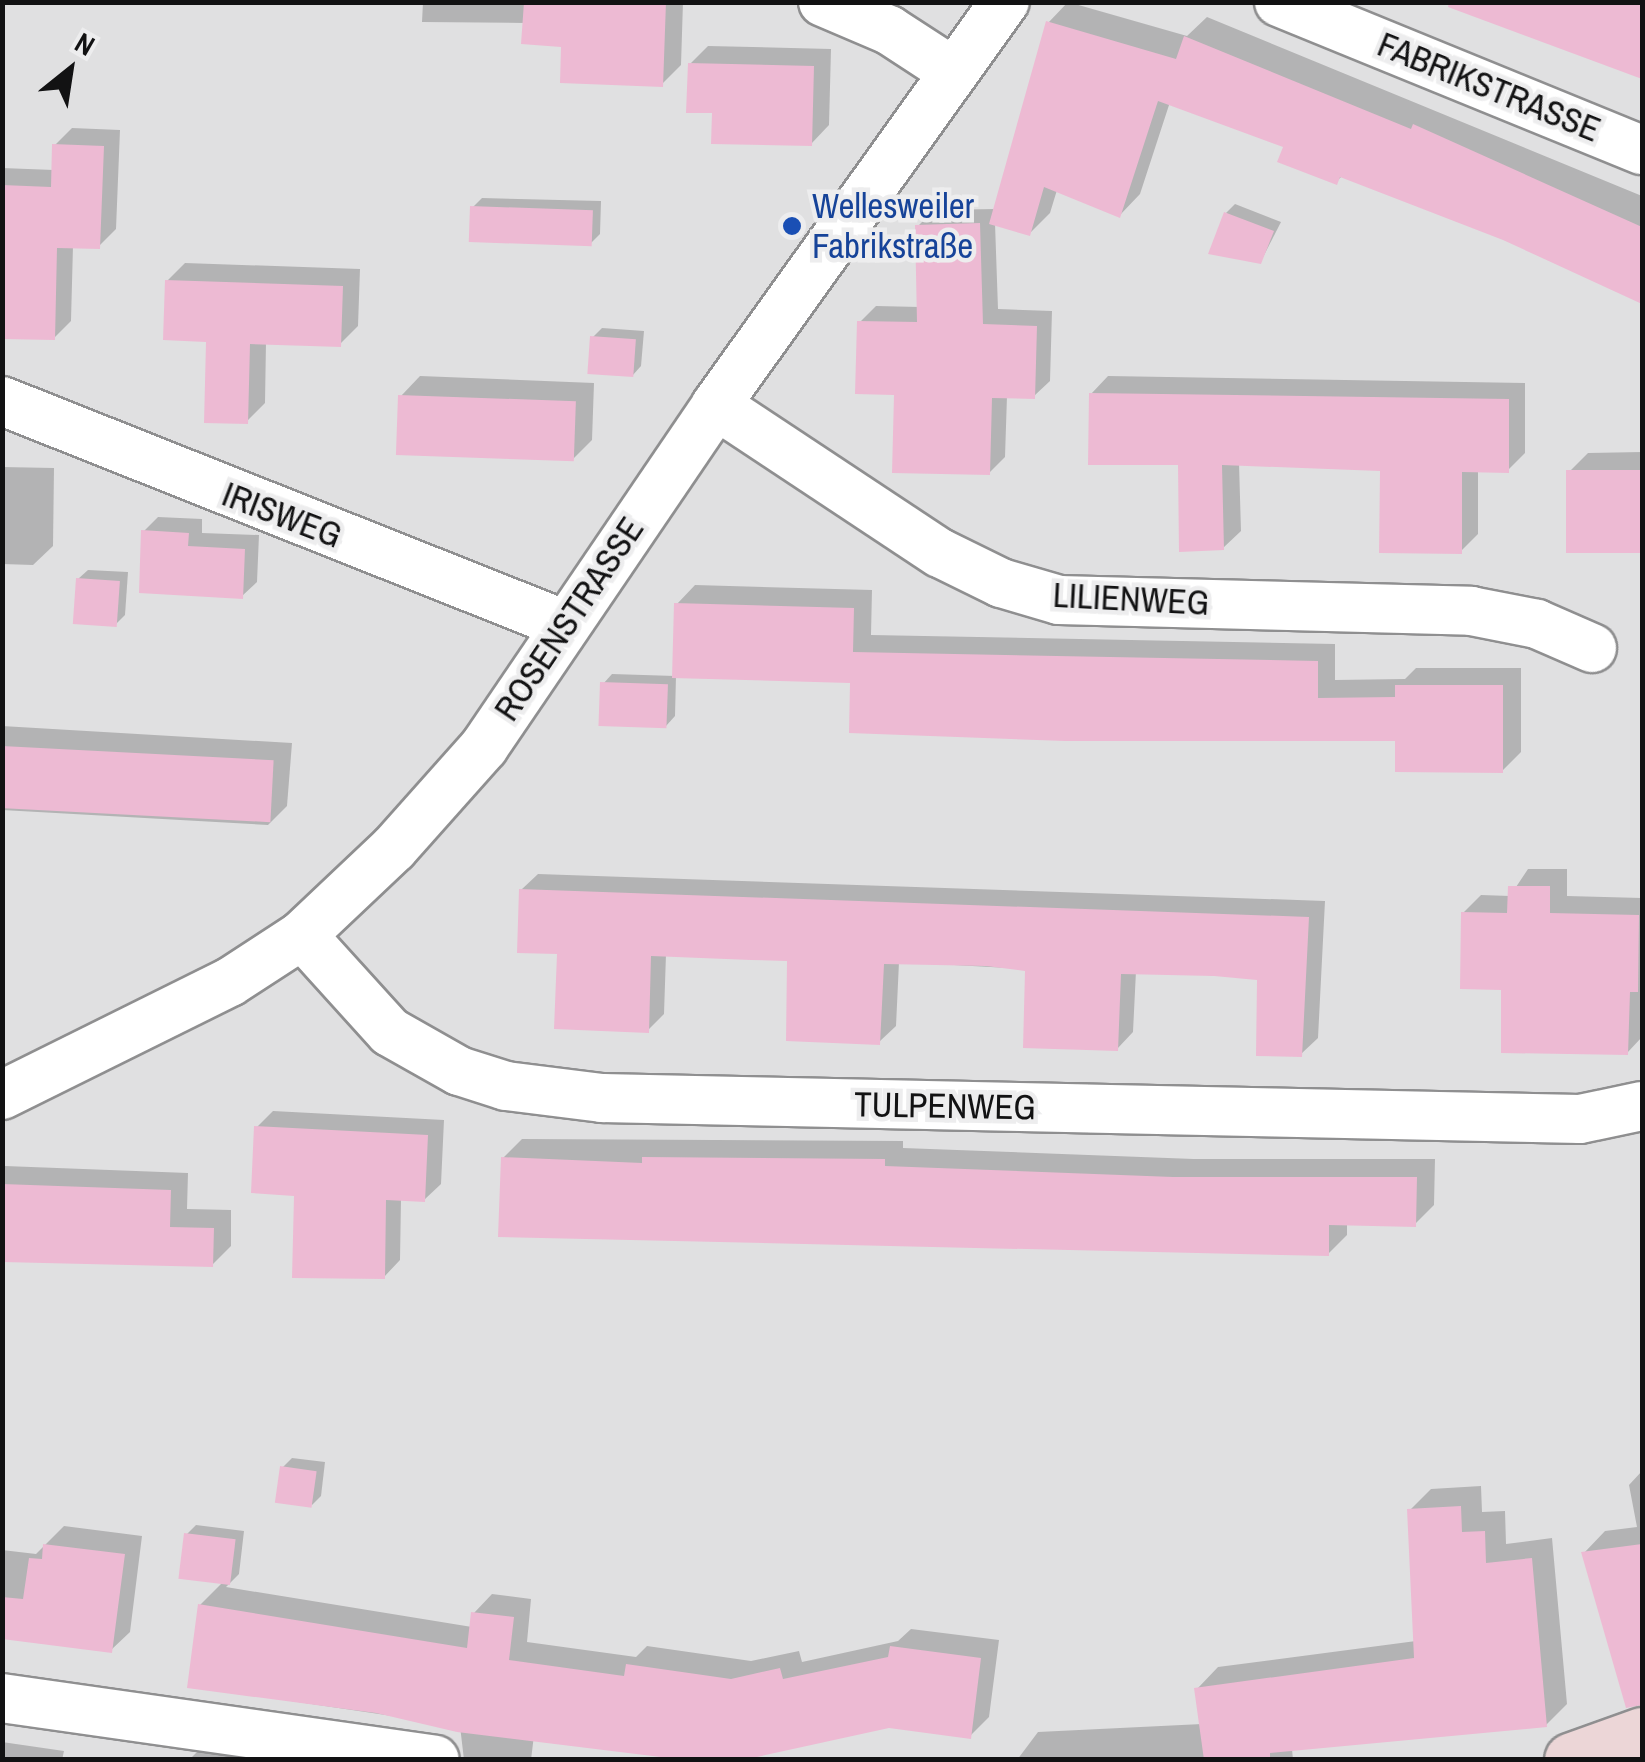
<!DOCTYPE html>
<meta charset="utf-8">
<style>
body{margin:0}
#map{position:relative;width:1645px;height:1762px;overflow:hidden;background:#e0e0e1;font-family:"Archivo Narrow",sans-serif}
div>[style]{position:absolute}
.shadow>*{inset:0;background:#0003}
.building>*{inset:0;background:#edbad3;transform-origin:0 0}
.roads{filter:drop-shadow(2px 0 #8f8f90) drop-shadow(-2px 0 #8f8f90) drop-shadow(0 2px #8f8f90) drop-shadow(0 -2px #8f8f90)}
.street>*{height:48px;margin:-24px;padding:0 24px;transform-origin:24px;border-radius:24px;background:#fff}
.secondary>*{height:55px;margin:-27.5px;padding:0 27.5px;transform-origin:27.5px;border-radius:27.5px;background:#ecd6d7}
.dots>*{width:28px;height:28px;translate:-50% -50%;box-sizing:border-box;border:5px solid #ededee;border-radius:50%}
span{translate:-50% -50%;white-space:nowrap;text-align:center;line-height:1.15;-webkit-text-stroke:9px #ededee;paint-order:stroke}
.street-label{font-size:35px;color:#121213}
.transit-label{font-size:35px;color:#164399}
.left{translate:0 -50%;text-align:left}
.frame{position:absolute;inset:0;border:5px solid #121213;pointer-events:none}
.north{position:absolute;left:20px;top:20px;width:100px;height:100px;-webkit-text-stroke:8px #ededee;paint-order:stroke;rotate:30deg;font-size:28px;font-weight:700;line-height:40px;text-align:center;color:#121213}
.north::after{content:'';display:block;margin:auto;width:35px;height:45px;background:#121213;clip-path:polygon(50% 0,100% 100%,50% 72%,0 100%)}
</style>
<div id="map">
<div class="shadow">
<div style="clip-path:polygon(423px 2px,683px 2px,681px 65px,662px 84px,525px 23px,422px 22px)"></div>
<div style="clip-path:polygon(1068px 2px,1187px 36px,1207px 17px,1642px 196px,1642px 301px,1504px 237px,1343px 175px,1336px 182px,1286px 146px,1170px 102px,1140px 194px,1120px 215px,1057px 190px,1050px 213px,1029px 234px,995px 223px,998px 309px,1052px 311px,1050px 381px,1034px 396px,1007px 396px,1005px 457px,989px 473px,897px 393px,860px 322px,876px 306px,920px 307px,918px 226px,934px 210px,996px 209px,1048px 23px)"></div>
<div style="clip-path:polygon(708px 46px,831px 49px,829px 125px,811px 144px,714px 111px,690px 64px)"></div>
<div style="clip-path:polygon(72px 128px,120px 130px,116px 229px,99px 246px,73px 246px,71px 321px,54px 338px,2px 337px,2px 168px,54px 170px,55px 145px)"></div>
<div style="clip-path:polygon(482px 198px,601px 201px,600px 234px,591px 243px,473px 207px)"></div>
<div style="clip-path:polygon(1235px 204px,1281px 222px,1261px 261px,1226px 213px)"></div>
<div style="clip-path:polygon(185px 263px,360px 269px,358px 326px,340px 344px,266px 342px,265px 403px,247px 421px,209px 340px,167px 281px)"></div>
<div style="clip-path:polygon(602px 328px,644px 331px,641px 366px,632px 376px,593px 337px)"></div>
<div style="clip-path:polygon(420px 376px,594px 383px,592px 440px,572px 460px,401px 396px)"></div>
<div style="clip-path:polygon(1108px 376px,1525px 383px,1525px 453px,1508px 470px,1478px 470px,1478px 534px,1461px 551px,1383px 469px,1239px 463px,1241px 531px,1223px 548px,1181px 463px,1091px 394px)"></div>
<div style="clip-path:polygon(1642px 452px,1642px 551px,1569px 551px,1569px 472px,1588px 453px)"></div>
<div style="clip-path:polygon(2px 467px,54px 468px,53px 546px,33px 565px,2px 564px)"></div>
<div style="clip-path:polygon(158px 517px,202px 519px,202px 533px,259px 535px,257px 582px,242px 596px,144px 531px)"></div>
<div style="clip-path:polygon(88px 570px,128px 572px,125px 615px,116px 624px,78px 579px)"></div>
<div style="clip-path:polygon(695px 585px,872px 590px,871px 635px,1335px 644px,1335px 680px,1405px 679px,1416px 668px,1521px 668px,1521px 752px,1502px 771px,1398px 738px,853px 681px,676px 676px,675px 716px,666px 726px,603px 684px,612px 674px,675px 676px,677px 604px)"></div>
<div style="clip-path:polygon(2px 726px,292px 743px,287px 806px,268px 825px,2px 810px)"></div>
<div style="clip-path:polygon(1528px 869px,1567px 869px,1567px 896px,1642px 898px,1642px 1037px,1627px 1053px,1503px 987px,1463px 913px,1481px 895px,1510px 896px)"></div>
<div style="clip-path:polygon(538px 874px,1325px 901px,1318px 1038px,1301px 1054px,1259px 978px,1136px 971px,1133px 1032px,1117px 1049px,1028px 969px,899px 962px,896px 1026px,879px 1042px,790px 959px,666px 954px,664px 1014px,648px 1030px,560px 951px,521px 890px)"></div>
<div style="clip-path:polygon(273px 1111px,444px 1120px,441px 1184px,424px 1200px,401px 1199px,400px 1260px,384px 1277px,257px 1127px)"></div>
<div style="clip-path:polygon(522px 1139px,903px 1141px,903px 1148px,1194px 1159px,1435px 1159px,1434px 1205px,1415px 1224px,1347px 1223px,1347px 1235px,1328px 1254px,503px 1158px)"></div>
<div style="clip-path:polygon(5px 1166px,188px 1173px,187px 1209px,231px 1210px,231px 1246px,212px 1265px,2px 1259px)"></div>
<div style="clip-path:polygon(292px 1458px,325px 1462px,321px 1496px,312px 1505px,282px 1468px)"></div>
<div style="clip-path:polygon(1642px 1471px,1642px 1673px,1620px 1679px,1584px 1553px,1605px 1531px,1637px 1527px,1629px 1485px)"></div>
<div style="clip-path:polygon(1481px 1486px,1482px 1512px,1505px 1511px,1506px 1544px,1552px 1538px,1567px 1704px,1546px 1725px,1292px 1749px,1293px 1760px,1017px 1760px,1038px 1732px,1202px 1724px,1197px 1689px,1218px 1667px,1416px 1641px,1410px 1510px,1431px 1489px)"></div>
<div style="clip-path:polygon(196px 1525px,244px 1531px,239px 1574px,226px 1587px,472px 1627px,474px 1613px,492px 1594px,531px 1599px,527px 1642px,636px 1657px,647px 1646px,751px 1661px,799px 1651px,802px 1662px,898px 1641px,911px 1629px,999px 1640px,989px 1717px,970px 1736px,889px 1725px,534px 1735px,531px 1760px,464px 1760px,460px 1726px,190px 1686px,200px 1605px,223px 1582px,187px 1534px)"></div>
<div style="clip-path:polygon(64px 1526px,142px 1536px,130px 1632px,111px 1650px,2px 1637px,2px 1550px,36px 1554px)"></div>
<div style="clip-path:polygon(2px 1742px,64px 1751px,62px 1760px,2px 1760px)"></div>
<div style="clip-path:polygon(205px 1744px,310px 1760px,189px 1760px)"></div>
</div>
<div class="building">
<div style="clip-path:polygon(524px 2px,666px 2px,663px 87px,560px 83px,561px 47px,521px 44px)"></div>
<div style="clip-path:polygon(1449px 2px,1642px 2px,1642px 79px,1448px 7px)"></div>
<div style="clip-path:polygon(1046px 21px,1176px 59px,1184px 36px,1411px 129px,1413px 124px,1642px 227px,1642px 304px,1503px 240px,1340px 177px,1337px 185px,1277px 162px,1283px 147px,1158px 101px,1120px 218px,1044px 187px,1030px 236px,989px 224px)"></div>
<div style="clip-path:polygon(688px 63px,814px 66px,812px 146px,711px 144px,712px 113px,686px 113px)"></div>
<div style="clip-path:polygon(52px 144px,104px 146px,100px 249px,57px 248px,55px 340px,2px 339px,2px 185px,51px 187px)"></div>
<div style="left:470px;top:206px;width:123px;height:36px;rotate:2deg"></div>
<div style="clip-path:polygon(1224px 212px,1274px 231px,1261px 264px,1208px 254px)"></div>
<div style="clip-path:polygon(980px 223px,983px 324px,1037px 326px,1035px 399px,992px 398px,990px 475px,892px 473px,894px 395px,855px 394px,857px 321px,917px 322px,915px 225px)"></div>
<div style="clip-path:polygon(165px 280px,343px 286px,341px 347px,250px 344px,248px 424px,204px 423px,206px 342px,163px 340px)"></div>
<div style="left:590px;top:336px;width:46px;height:38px;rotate:4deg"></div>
<div style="clip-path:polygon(1089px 393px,1509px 399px,1509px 473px,1462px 472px,1462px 554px,1379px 553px,1380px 471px,1222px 465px,1224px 550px,1179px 552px,1178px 465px,1088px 465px)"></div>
<div style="left:398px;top:395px;width:178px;height:60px;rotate:2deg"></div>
<div style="left:1642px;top:470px;width:83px;height:76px;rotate:90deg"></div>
<div style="clip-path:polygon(141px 530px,189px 533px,188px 546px,245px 549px,243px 599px,139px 593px)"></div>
<div style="left:76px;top:578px;width:44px;height:46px;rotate:4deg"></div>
<div style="clip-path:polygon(674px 603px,854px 608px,853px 652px,1318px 661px,1318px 698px,1395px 697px,1395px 685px,1503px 685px,1503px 773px,1395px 772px,1395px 741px,1065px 741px,849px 733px,850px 683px,672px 678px)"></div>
<div style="left:600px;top:682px;width:68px;height:44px;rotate:2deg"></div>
<div style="left:2px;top:746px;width:272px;height:62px;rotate:3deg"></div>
<div style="clip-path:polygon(1508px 886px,1550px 886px,1550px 913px,1639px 915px,1638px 992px,1630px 992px,1628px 1055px,1501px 1053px,1501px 990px,1460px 989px,1461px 912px,1507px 913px)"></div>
<div style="clip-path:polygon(519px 889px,1309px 917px,1302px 1057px,1256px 1056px,1257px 980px,1214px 976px,1121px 974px,1118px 1051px,1023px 1048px,1025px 971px,986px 966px,884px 964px,880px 1045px,786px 1041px,787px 961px,751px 960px,651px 956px,649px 1033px,554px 1029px,557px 954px,517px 953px)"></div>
<div style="clip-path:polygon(254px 1126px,428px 1135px,425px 1202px,386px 1200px,385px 1279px,292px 1278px,294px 1196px,251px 1193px)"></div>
<div style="clip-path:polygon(501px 1157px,642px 1163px,642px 1157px,885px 1159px,885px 1166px,1173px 1177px,1417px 1177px,1416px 1227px,1329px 1225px,1329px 1256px,498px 1237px)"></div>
<div style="clip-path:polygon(2px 1184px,171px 1190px,170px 1227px,214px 1228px,213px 1267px,2px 1262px)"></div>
<div style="left:280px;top:1466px;width:37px;height:37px;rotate:8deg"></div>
<div style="clip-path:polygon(1461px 1506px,1462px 1532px,1485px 1531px,1486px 1563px,1532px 1558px,1547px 1727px,1270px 1753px,1270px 1760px,1204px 1760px,1194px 1688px,1414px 1658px,1407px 1509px)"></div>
<div style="left:184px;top:1533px;width:52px;height:46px;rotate:7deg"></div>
<div style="clip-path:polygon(43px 1544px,125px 1554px,112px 1653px,2px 1639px,2px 1597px,23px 1599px,29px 1558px,42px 1559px)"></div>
<div style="clip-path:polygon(1642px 1544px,1642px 1705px,1626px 1708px,1581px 1552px)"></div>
<div style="clip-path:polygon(198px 1604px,467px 1648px,471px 1612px,514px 1617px,509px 1660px,624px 1676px,626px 1664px,731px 1679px,780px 1668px,783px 1679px,888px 1657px,890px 1646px,981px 1658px,971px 1739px,889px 1728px,743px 1760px,685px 1760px,457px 1732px,376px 1713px,187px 1688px)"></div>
</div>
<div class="roads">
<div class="street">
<div style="left:823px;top:2px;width:72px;rotate:23deg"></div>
<div style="left:889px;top:30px;width:75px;rotate:33.1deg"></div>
<div style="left:1279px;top:2px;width:392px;rotate:22.2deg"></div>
<div style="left:2px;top:401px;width:604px;rotate:21.68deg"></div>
<div style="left:716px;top:405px;width:268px;rotate:33.5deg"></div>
<div style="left:940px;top:553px;width:68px;rotate:26.2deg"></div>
<div style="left:1001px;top:583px;width:60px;rotate:16.3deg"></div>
<div style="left:1059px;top:600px;width:412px;rotate:1.5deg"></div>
<div style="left:1471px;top:611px;width:67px;rotate:11.1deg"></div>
<div style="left:1537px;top:624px;width:60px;rotate:23.6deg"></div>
<div style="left:302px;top:935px;width:131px;rotate:47.8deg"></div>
<div style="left:390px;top:1032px;width:79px;rotate:29.5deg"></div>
<div style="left:459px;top:1071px;width:49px;rotate:17.7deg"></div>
<div style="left:506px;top:1086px;width:97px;rotate:7.1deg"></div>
<div style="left:602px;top:1098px;width:978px;rotate:1.23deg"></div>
<div style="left:1580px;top:1119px;width:63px;rotate:-11.8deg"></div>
<div style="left:2px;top:1095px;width:254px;rotate:-26.4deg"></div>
<div style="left:230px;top:982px;width:86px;rotate:-33.1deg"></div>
<div style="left:302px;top:935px;width:127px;rotate:-43.4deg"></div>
<div style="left:394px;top:848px;width:135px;rotate:-48.3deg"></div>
<div style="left:484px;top:747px;width:413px;rotate:-55.8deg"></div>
<div style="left:716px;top:405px;width:496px;rotate:-54.4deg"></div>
<div style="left:2px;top:1698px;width:437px;rotate:8.1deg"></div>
</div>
<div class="secondary">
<div style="left:1572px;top:1760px;width:74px;rotate:-19.7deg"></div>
</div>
</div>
<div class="dots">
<div style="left:792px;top:226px;background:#1a4fb4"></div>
</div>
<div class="street-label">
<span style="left:1489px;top:87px;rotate:22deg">FABRIKSTRASSE</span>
<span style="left:282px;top:515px;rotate:21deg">IRISWEG</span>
<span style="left:1131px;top:599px;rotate:3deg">LILIENWEG</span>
<span style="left:569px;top:619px;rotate:-56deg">ROSENSTRASSE</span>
<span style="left:945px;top:1106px;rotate:1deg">TULPENWEG</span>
</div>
<div class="transit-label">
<span class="left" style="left:812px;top:226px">Wellesweiler<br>Fabrikstraße</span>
</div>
<div class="frame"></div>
<div class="north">N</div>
</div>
